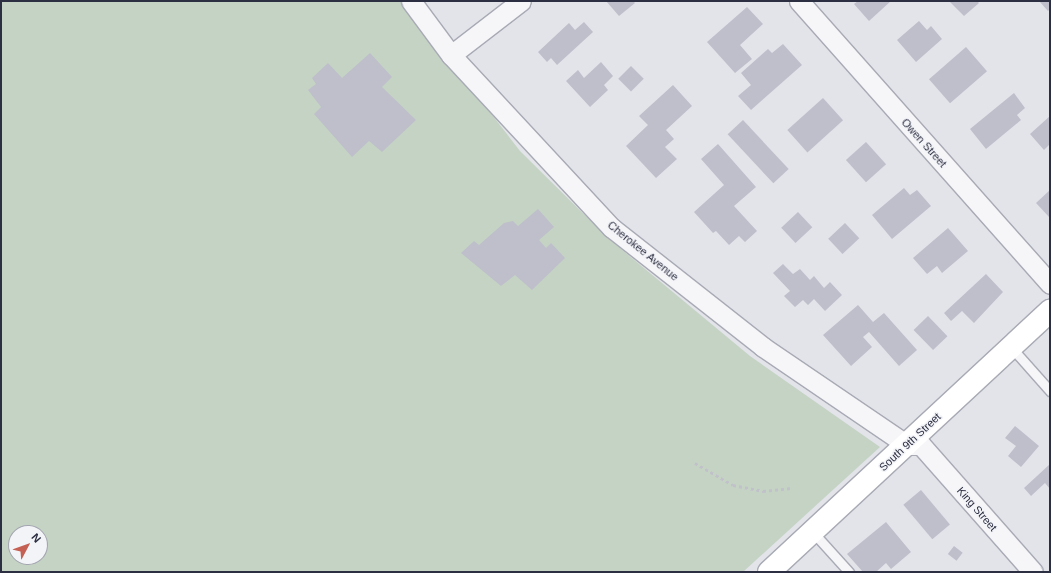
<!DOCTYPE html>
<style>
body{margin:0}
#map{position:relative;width:1051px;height:573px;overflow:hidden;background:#e3e4ea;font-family:Helvetica,sans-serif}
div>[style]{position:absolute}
.green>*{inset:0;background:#c5d3c5}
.building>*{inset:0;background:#bebfca;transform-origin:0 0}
.path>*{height:2.5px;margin-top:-1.25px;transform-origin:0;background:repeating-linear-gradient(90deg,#c1c2c9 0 3px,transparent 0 6px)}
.roads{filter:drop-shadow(1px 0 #a8aab4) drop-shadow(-1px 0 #a8aab4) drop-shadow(0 1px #a8aab4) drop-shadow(0 -1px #a8aab4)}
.lane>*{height:9px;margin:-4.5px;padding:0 4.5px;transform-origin:4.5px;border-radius:4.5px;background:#f6f6f9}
.street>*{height:19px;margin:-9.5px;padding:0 9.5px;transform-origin:9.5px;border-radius:9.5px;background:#f6f6f9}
.secondary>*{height:22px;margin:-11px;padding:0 11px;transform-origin:11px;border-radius:11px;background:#fff}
span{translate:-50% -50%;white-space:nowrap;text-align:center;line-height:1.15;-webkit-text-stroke:3px #f3f4f8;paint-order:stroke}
.street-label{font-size:11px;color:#2c2e41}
.frame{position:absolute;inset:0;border:2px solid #2c2e41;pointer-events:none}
.north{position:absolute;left:8px;top:525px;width:40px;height:40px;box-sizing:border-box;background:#f3f4f8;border:1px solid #a3a5af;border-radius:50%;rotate:49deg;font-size:11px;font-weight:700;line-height:16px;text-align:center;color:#2c2e41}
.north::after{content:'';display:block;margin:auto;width:14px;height:18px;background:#c46154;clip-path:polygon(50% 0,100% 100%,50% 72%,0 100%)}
</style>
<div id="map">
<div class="green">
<div style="clip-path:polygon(evenodd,1px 1px,404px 1px,520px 151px,609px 239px,750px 356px,880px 447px,743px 572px,1px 572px,1px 1px,16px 533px,40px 533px,40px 557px,16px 557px,16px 533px)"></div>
</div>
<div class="building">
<div style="clip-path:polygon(606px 1px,633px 1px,635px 3px,619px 16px)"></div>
<div style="clip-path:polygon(858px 1px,891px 1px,869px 21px,854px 4px)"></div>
<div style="clip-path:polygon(977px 1px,979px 3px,964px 16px,950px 2px)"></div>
<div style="clip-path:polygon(1039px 1px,1050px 1px,1050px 9px,1048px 11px)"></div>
<div style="clip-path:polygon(747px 7px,763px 24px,740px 45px,752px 59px,735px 73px,707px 42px)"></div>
<div style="clip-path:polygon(919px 21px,927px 30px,931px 26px,942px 39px,916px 62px,897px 40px)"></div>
<div style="clip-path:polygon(584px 22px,593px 32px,557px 65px,551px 58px,547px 62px,538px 52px,569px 23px,575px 30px)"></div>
<div style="clip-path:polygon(783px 44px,802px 65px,751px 110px,738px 96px,751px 85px,741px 73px,768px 49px,772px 53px)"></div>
<div style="left:966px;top:47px;width:32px;height:49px;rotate:49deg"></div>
<div style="clip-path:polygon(370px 53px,392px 77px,382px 87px,416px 120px,382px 152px,369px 141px,352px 157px,314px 114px,321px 107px,308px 90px,316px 84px,312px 78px,328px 63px,342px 78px)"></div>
<div style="clip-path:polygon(601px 62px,613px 76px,604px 85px,608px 90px,590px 107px,566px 81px,578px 70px,584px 78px)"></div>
<div style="left:631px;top:66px;width:18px;height:18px;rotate:45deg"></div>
<div style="clip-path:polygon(673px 85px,692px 106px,666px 130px,674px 139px,665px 147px,677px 159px,656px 178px,626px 146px,648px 125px,639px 116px)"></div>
<div style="clip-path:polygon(1014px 93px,1025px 108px,1017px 115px,1021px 120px,986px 149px,970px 129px)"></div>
<div style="left:823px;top:98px;width:30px;height:48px;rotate:48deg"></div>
<div style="clip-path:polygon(1050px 116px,1050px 144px,1044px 150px,1030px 134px)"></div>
<div style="left:743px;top:120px;width:67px;height:21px;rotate:47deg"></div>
<div style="left:866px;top:142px;width:30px;height:27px;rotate:48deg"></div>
<div style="clip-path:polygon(718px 144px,756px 187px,734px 206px,757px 231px,745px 242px,739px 236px,729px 245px,716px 231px,713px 233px,694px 212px,724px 185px,701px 159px)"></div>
<div style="clip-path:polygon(904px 188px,910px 195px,917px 190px,931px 206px,892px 239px,872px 215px)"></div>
<div style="clip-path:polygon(1050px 190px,1050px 218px,1036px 203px)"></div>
<div style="clip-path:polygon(538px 209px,554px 227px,539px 240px,546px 248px,551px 243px,565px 258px,532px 290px,515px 275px,501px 286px,461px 253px,474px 241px,479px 245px,504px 223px,513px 221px,518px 226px)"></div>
<div style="left:798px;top:212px;width:21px;height:23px;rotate:47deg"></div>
<div style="left:845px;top:223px;width:21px;height:23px;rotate:47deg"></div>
<div style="clip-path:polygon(948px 228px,968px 251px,942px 273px,937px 266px,927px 274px,913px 258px)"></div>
<div style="clip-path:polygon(783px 264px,793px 274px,800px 269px,810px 280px,814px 276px,824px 288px,830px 282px,842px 295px,825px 311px,814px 299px,808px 305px,803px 300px,795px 307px,784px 296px,790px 291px,773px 273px)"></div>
<div style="clip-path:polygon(986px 274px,1003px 292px,974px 323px,962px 311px,951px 321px,944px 313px)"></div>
<div style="clip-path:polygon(858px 305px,873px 322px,884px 313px,917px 350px,899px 366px,869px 332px,863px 337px,872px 347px,851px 366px,823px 335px)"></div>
<div style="left:928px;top:316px;width:28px;height:20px;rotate:46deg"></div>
<div style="clip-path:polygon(1015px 426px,1039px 446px,1021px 467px,1008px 456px,1016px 446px,1005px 438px)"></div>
<div style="clip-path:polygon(1050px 464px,1050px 489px,1045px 483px,1031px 496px,1024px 488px)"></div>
<div style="left:921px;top:490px;width:45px;height:23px;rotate:50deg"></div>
<div style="clip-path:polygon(886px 522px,911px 552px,891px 569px,886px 563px,876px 572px,863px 572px,847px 554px)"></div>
<div style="left:954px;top:546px;width:11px;height:10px;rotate:38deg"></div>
</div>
<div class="path">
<div style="left:695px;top:463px;width:44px;rotate:30.1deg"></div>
<div style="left:733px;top:485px;width:31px;rotate:11deg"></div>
<div style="left:763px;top:491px;width:29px;rotate:-6deg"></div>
</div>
<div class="roads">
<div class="lane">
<div style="left:1011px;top:347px;width:59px;rotate:48.4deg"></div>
<div style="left:812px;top:531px;width:55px;rotate:47.9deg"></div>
</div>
<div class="street">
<div style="left:411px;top:1px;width:67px;rotate:53.5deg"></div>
<div style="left:451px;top:55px;width:236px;rotate:47.1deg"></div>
<div style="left:612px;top:228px;width:192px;rotate:38.2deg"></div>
<div style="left:763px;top:347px;width:174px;rotate:34.2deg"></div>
<div style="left:907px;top:445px;width:14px"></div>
<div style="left:921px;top:445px;width:169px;rotate:48.6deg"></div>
<div style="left:799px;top:1px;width:378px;rotate:48.4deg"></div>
<div style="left:451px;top:55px;width:88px;rotate:-37.6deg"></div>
</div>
<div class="secondary">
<div style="left:769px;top:572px;width:384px;rotate:-42.9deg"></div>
</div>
</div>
<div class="street-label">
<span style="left:924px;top:143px;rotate:48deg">Owen Street</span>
<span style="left:643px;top:251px;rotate:39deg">Cherokee Avenue</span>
<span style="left:910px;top:442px;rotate:-43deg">South 9th Street</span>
<span style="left:977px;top:509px;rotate:49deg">King Street</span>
</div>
<div class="frame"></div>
<div class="north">N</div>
</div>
